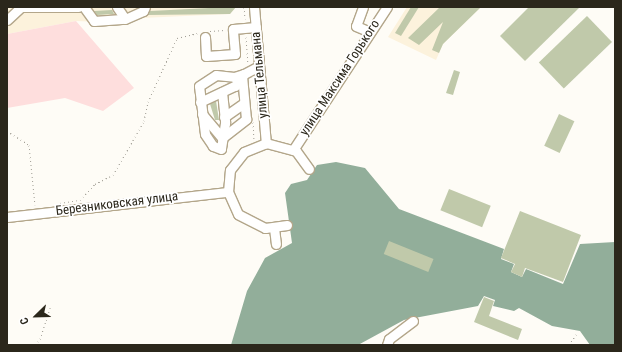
<!DOCTYPE html>
<meta charset="utf-8">
<style>
body{margin:0}
#map{position:relative;width:622px;height:352px;overflow:hidden;background:#fefcf6;font-family:"Roboto Condensed",sans-serif}
div>[style]{position:absolute}
.built>*{inset:0;background:#fcf2dc}
.green>*{inset:0;background:#fededd}
.water>*{inset:0;background:#92ae9a}
.building>*{inset:0;background:#c0c9aa;transform-origin:0 0}
.path>*{height:1px;margin-top:-0.5px;transform-origin:0;background:repeating-linear-gradient(90deg,#9f9c93 0 1px,transparent 0 4px)}
.roads{filter:drop-shadow(1px 0 #b3a68a) drop-shadow(-1px 0 #b3a68a) drop-shadow(0 1px #b3a68a) drop-shadow(0 -1px #b3a68a)}
.minor>*{height:9px;margin:-4.5px;padding:0 4.5px;transform-origin:4.5px;border-radius:4.5px;background:#fff}
span{translate:-50% -50%;white-space:nowrap;text-align:center;line-height:1.15;-webkit-text-stroke:3.5px #fff;paint-order:stroke}
.street-label{font-size:13px;color:#2b271b}
.frame{position:absolute;inset:0;border:8px solid #2b271b;pointer-events:none}
.north{position:absolute;left:16px;top:296px;width:40px;height:40px;-webkit-text-stroke:3px #fff;paint-order:stroke;rotate:247deg;font-size:11px;font-weight:700;line-height:16px;text-align:center;color:#2b271b}
.north::after{content:'';display:block;margin:auto;width:14px;height:18px;background:#2b271b;clip-path:polygon(50% 0,100% 100%,50% 72%,0 100%)}
</style>
<div id="map">
<div class="built">
<div style="clip-path:polygon(7px 7px,236px 7px,230px 14px,141px 18px,126px 23px,76px 21px,7px 34px)"></div>
<div style="clip-path:polygon(407px 7px,481px 7px,443px 44px,436px 60px,388px 37px)"></div>
</div>
<div class="green">
<div style="clip-path:polygon(76px 21px,134px 88px,103px 111px,65px 98px,7px 108px,7px 34px)"></div>
</div>
<div class="water">
<div style="clip-path:polygon(336px 162px,365px 168px,399px 209px,504px 249px,501px 259px,514px 264px,511px 272px,522px 277px,526px 269px,563px 284px,580px 244px,615px 242px,615px 345px,590px 345px,580px 331px,552px 326px,519px 308px,514px 311px,493px 306px,495px 300px,484px 296px,478px 306px,404px 320px,358px 345px,231px 345px,247px 291px,265px 258px,292px 243px,285px 193px,291px 184px,307px 180px,317px 165px)"></div>
</div>
<div class="building">
<div style="clip-path:polygon(229px 7px,236px 7px,230px 14px,147px 15px,150px 11px)"></div>
<div style="clip-path:polygon(411px 7px,419px 7px,401px 36px,395px 33px)"></div>
<div style="clip-path:polygon(440px 7px,481px 7px,443px 44px,439px 53px,432px 50px,443px 22px,419px 45px,408px 38px)"></div>
<div style="clip-path:polygon(529px 7px,580px 7px,525px 61px,500px 36px)"></div>
<div style="clip-path:polygon(112px 10px,114px 14px,97px 15px,94px 11px)"></div>
<div style="left:587px;top:16px;width:36px;height:67px;rotate:46deg"></div>
<div style="clip-path:polygon(454px 70px,460px 72px,453px 95px,446px 93px)"></div>
<div style="clip-path:polygon(216px 101px,219px 120px,215px 120px,210px 104px)"></div>
<div style="left:559px;top:114px;width:17px;height:35px;rotate:25deg"></div>
<div style="left:449px;top:189px;width:45px;height:23px;rotate:22deg"></div>
<div style="clip-path:polygon(520px 211px,581px 235px,563px 282px,525px 268px,522px 277px,511px 272px,515px 264px,501px 258px)"></div>
<div style="left:389px;top:241px;width:48px;height:14px;rotate:22deg"></div>
<div style="clip-path:polygon(484px 297px,494px 301px,489px 316px,522px 329px,518px 340px,474px 322px)"></div>
</div>
<div class="path">
<div style="left:244px;top:7px;width:12px;rotate:85deg"></div>
<div style="left:210px;top:31px;width:15px;rotate:-4deg"></div>
<div style="left:246px;top:37px;width:26px;rotate:86deg"></div>
<div style="left:253px;top:122px;width:17px;rotate:87deg"></div>
<div style="left:7px;top:131px;width:26px;rotate:32deg"></div>
<div style="left:29px;top:145px;width:60px;rotate:84.3deg"></div>
<div style="left:60px;top:203px;width:20px;rotate:-9deg"></div>
<div style="left:80px;top:200px;width:22px;rotate:-47deg"></div>
<div style="left:95px;top:184px;width:20px;rotate:-27deg"></div>
<div style="left:113px;top:175px;width:62px;rotate:-60.1deg"></div>
<div style="left:144px;top:121px;width:19px;rotate:-78deg"></div>
<div style="left:148px;top:102px;width:70px;rotate:-65.6deg"></div>
<div style="left:177px;top:38px;width:23px;rotate:-13deg"></div>
<div style="left:35px;top:345px;width:8px;rotate:-50deg"></div>
<div style="left:40px;top:339px;width:33px;rotate:-72deg"></div>
<div style="left:569px;top:345px;width:14px;rotate:-56deg"></div>
</div>
<div class="roads">
<div class="minor">
<div style="left:20px;top:7px;width:58px"></div>
<div style="left:84px;top:7px;width:17px;rotate:54deg"></div>
<div style="left:94px;top:21px;width:31px;rotate:-4deg"></div>
<div style="left:117px;top:7px;width:14px;rotate:56deg"></div>
<div style="left:125px;top:19px;width:20px;rotate:-24deg"></div>
<div style="left:143px;top:11px;width:4px;rotate:-63deg"></div>
<div style="left:254px;top:7px;width:137px;rotate:85deg"></div>
<div style="left:363px;top:7px;width:20px;rotate:110deg"></div>
<div style="left:356px;top:26px;width:15px;rotate:23deg"></div>
<div style="left:7px;top:20px;width:18px;rotate:-43deg"></div>
<div style="left:205px;top:37px;width:19px;rotate:87deg"></div>
<div style="left:206px;top:56px;width:29px;rotate:-4deg"></div>
<div style="left:235px;top:54px;width:25px;rotate:-95deg"></div>
<div style="left:233px;top:29px;width:23px;rotate:-5deg"></div>
<div style="left:222px;top:92px;width:31px;rotate:84deg"></div>
<div style="left:225px;top:123px;width:26px;rotate:99deg"></div>
<div style="left:221px;top:149px;width:9px;rotate:-159deg"></div>
<div style="left:213px;top:146px;width:14px;rotate:-124deg"></div>
<div style="left:205px;top:134px;width:48px;rotate:-97.1deg"></div>
<div style="left:199px;top:86px;width:20px;rotate:-33deg"></div>
<div style="left:216px;top:75px;width:18px;rotate:6deg"></div>
<div style="left:234px;top:77px;width:10px;rotate:-17deg"></div>
<div style="left:200px;top:102px;width:38px;rotate:-25deg"></div>
<div style="left:235px;top:86px;width:15px;rotate:-53deg"></div>
<div style="left:244px;top:74px;width:17px;rotate:-28deg"></div>
<div style="left:202px;top:114px;width:31px;rotate:50deg"></div>
<div style="left:222px;top:138px;width:31px;rotate:-38deg"></div>
<div style="left:246px;top:119px;width:43px;rotate:-95.3deg"></div>
<div style="left:224px;top:117px;width:24px;rotate:-35deg"></div>
<div style="left:293px;top:150px;width:171px;rotate:-56.7deg"></div>
<div style="left:7px;top:217px;width:222px;rotate:-6.5deg"></div>
<div style="left:287px;top:225px;width:22px;rotate:172deg"></div>
<div style="left:265px;top:228px;width:30px;rotate:-153deg"></div>
<div style="left:238px;top:214px;width:24px;rotate:-114deg"></div>
<div style="left:228px;top:192px;width:22px;rotate:-85deg"></div>
<div style="left:230px;top:170px;width:23px;rotate:-52deg"></div>
<div style="left:244px;top:152px;width:24px;rotate:-22deg"></div>
<div style="left:266px;top:143px;width:31px;rotate:15deg"></div>
<div style="left:296px;top:151px;width:22px;rotate:54deg"></div>
<div style="left:274px;top:228px;width:16px;rotate:83deg"></div>
<div style="left:387px;top:345px;width:6px;rotate:-72deg"></div>
<div style="left:389px;top:339px;width:30px;rotate:-37deg"></div>
</div>
</div>
<div class="street-label">
<span style="left:260px;top:75px;rotate:-95deg">улица Тельмана</span>
<span style="left:340px;top:78px;rotate:-57deg">улица Максима Горького</span>
<span style="left:117px;top:204px;rotate:-7deg">Березниковская улица</span>
</div>
<div class="frame"></div>
<div class="north">С</div>
</div>
